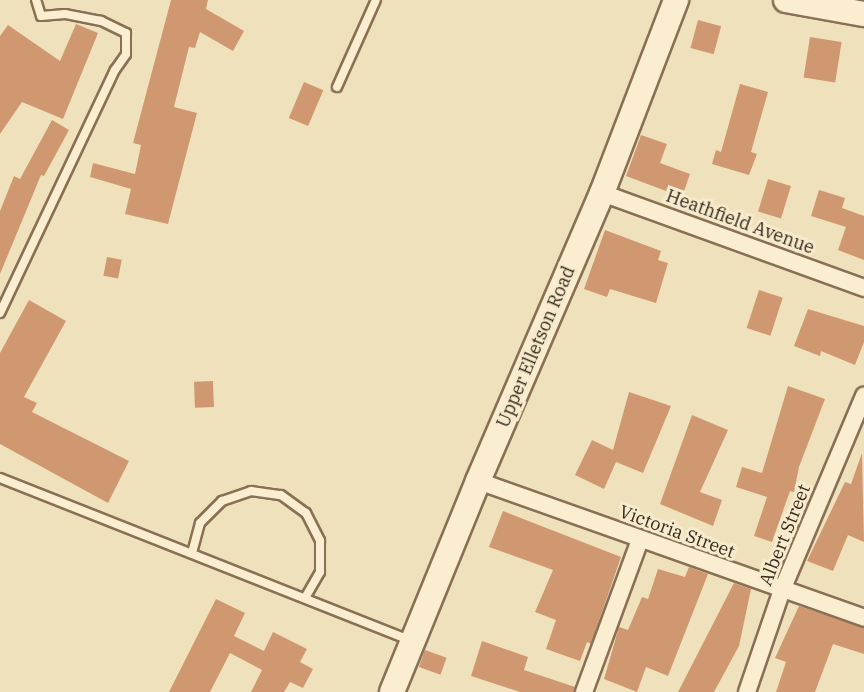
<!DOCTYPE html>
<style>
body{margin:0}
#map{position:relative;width:864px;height:692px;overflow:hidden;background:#f0e1bd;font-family:"IBM Plex Serif",serif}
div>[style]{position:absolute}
.building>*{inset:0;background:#d09870;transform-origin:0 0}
.roads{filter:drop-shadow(2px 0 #897055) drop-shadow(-2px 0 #897055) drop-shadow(0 2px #897055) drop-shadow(0 -2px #897055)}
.lane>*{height:8px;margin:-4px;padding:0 4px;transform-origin:4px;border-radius:4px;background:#fbeed0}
.street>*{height:16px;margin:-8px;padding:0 8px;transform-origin:8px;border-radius:8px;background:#fbeed0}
.secondary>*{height:24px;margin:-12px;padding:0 12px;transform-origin:12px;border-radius:12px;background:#fbeed0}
span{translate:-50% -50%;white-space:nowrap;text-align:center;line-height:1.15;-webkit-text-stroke:6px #f7ebcd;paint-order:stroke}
.street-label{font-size:18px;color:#37281b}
</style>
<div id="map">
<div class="building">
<div style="clip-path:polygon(171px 0,208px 0,206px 9px,244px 31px,233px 51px,200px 32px,195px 48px,189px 47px,174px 107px,197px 113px,168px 224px,125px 214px,131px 189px,90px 177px,93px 163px,135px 174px,141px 145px,133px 143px)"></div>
<div style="left:698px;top:20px;width:24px;height:29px;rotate:15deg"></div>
<div style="clip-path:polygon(76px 24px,98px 33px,63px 119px,22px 102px,0 134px,0 36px,8px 25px,60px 61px)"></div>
<div style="left:810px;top:37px;width:32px;height:41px;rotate:9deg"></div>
<div style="left:304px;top:82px;width:21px;height:39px;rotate:23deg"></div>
<div style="clip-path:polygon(740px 84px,768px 92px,751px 152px,757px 154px,749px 175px,712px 164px,716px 150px,721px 152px)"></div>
<div style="clip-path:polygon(52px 120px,69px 130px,44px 176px,41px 175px,0 274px,0 211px,14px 176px,20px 179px)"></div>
<div style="clip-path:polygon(641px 135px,667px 144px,660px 163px,690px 174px,682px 197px,626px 176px)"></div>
<div style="left:768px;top:179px;width:24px;height:34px;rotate:17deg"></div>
<div style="clip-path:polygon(819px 190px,845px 198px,842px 208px,864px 216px,864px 260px,838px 250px,846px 227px,811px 216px)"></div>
<div style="clip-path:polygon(605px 230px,661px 251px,658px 260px,668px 263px,656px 303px,610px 289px,607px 297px,584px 289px)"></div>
<div style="left:107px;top:257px;width:15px;height:19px;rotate:11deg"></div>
<div style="left:759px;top:290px;width:25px;height:40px;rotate:18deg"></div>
<div style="clip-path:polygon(29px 300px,66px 321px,24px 397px,37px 403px,32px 412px,129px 461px,108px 503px,0 444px,0 353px)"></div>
<div style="clip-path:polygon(808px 309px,864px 326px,864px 342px,855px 365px,821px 351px,820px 356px,794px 346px)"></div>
<div style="left:213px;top:381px;width:26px;height:19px;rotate:88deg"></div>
<div style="clip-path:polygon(788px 386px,825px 399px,799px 467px,794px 492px,790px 491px,772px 542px,754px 536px,767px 497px,736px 487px,742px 467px,762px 473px)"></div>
<div style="clip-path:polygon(629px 392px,671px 406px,643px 473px,616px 462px,604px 489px,575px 475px,592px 440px,613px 450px)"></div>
<div style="clip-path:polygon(692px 415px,728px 430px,700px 492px,722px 500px,713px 526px,660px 504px)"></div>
<div style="clip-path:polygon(862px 453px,864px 542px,848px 535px,833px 571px,807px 561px,845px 482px,851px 484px)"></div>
<div style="clip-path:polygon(503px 511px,621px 557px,591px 644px,587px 642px,580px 661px,546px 649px,556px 620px,535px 612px,553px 570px,489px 547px)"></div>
<div style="clip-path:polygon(689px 567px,708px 574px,668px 676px,646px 667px,637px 692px,604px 679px,619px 627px,628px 630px,642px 597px,648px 599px,658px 569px,685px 577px)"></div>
<div style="clip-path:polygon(734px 583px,751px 589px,739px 646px,714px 692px,678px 692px)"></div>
<div style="clip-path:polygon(216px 599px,245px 613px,234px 636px,264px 651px,273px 632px,307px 649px,300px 662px,313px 669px,303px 688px,290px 682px,284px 692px,251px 692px,262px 670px,230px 653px,210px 692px,169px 692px)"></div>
<div style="clip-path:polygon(799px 606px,864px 628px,864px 654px,833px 644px,815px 692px,776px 692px,786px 662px,775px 658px)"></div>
<div style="clip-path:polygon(482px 641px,528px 657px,524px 670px,575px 687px,574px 692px,520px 692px,471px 676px)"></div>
<div style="left:425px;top:650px;width:23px;height:18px;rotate:20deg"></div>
</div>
<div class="roads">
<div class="lane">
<div style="left:337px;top:87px;width:95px;rotate:-65.9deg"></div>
<div style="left:0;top:313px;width:269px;rotate:-64.7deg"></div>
<div style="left:115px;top:70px;width:19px;rotate:-55deg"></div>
<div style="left:126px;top:54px;width:21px;rotate:-90deg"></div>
<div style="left:126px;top:33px;width:28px;rotate:-154deg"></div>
<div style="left:101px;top:21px;width:37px;rotate:-169deg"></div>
<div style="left:65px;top:14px;width:24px;rotate:175deg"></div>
<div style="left:41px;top:16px;width:17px;rotate:-107deg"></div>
<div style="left:0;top:478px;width:443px;rotate:21.6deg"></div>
<div style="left:192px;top:553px;width:31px;rotate:-75deg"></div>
<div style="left:200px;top:523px;width:31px;rotate:-45deg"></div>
<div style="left:222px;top:501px;width:31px;rotate:-19deg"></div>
<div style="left:251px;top:491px;width:30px;rotate:8deg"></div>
<div style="left:281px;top:495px;width:31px;rotate:36deg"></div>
<div style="left:306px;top:513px;width:31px;rotate:63deg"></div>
<div style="left:320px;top:541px;width:31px;rotate:90deg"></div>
<div style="left:320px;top:572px;width:30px;rotate:120deg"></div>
</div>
<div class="street">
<div style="left:602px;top:193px;width:279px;rotate:19.9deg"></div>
<div style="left:478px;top:481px;width:410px;rotate:19.5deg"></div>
<div style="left:584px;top:692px;width:162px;rotate:-69.8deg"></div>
<div style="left:747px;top:692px;width:108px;rotate:-71.1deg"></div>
<div style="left:782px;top:590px;width:211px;rotate:-67.1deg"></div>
</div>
<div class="secondary">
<div style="left:786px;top:0;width:79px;rotate:10.2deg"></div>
<div style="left:392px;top:692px;width:228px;rotate:-67.8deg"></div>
<div style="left:478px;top:481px;width:314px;rotate:-66.7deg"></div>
<div style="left:602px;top:193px;width:207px;rotate:-69deg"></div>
</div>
</div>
<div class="street-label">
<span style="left:740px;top:222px;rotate:20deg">Heathfield Avenue</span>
<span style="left:536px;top:347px;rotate:-67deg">Upper Elletson Road</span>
<span style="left:677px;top:532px;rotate:20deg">Victoria Street</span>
<span style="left:785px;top:535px;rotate:-68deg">Albert Street</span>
</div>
</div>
